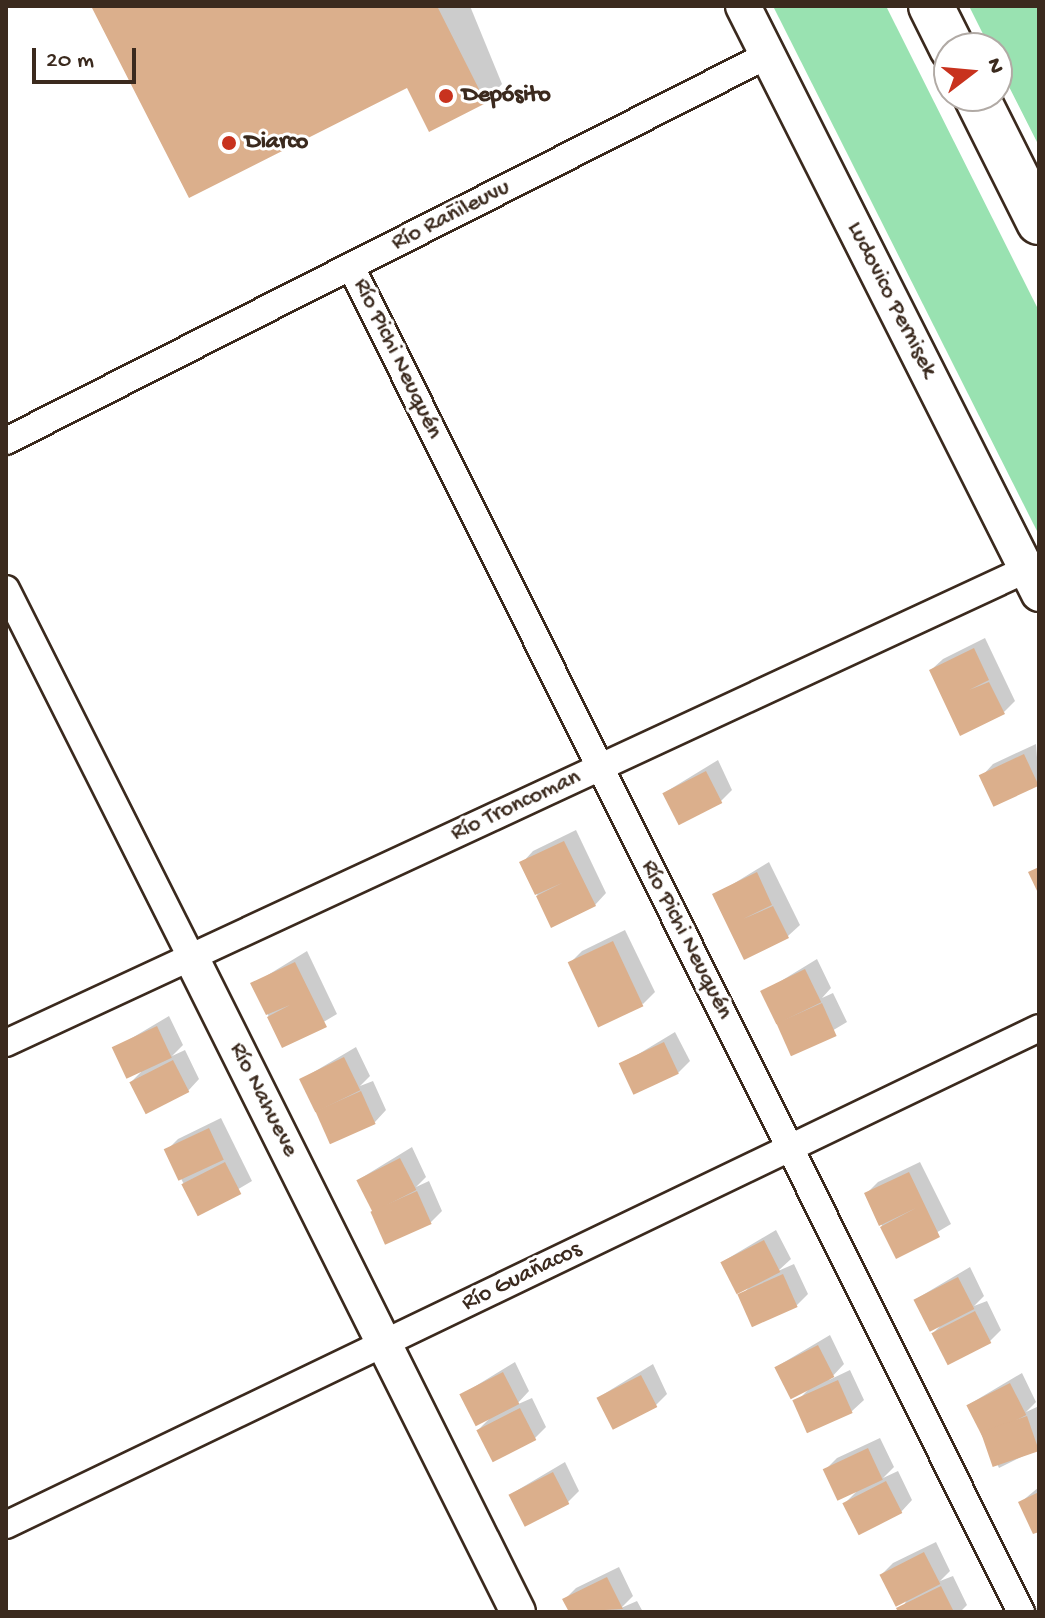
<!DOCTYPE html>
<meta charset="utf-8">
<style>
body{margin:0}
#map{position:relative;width:1045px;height:1618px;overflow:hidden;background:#fff;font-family:"Gochi Hand",sans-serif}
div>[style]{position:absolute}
.green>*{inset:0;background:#99e2b1}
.shadow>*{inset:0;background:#0003}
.building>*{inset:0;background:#dbaf8c;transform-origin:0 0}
.roads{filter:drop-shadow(2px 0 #3b2a1e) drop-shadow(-2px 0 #3b2a1e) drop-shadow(0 2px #3b2a1e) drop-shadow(0 -2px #3b2a1e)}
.minor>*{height:26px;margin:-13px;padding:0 13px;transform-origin:13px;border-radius:13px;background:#fff}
.tertiary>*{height:34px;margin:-17px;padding:0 17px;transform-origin:17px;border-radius:17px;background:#fff}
.trunk>*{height:44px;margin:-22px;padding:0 22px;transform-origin:22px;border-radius:22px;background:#fff}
.dots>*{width:22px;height:22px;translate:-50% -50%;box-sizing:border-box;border:4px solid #fff;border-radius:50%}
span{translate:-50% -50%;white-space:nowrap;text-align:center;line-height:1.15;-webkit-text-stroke:6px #fff;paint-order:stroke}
.poi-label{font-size:24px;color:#3b2a1e;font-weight:700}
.left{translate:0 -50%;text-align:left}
.street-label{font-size:24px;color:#3b2a1e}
.frame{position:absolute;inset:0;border:8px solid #3b2a1e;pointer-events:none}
.north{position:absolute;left:933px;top:32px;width:80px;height:80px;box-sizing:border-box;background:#fff;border:2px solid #b1aaa5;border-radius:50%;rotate:74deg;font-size:22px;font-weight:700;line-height:32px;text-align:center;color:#3b2a1e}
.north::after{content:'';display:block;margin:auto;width:28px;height:36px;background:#c8321e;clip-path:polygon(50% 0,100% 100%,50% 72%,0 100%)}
.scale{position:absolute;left:32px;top:48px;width:104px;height:36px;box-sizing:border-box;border:4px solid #3b2a1e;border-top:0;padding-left:10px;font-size:24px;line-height:28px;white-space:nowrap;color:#3b2a1e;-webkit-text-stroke:6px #fff;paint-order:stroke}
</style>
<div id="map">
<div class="green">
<div style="clip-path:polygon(773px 6px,886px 6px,1039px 311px,1039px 535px)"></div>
<div style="clip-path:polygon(969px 6px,1039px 6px,1039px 146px,997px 63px,997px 48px,990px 48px)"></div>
</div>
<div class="shadow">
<div style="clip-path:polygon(94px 6px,470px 6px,502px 84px,485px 102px)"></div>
<div style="clip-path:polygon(985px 638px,1015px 701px,1004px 712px,931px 670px,943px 659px)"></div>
<div style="clip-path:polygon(1036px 744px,1039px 784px,996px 805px,982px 776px,993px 764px)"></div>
<div style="clip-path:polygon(718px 760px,732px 790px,721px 801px,664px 793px)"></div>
<div style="clip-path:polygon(576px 830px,606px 893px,595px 905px,552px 925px,522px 863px,533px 851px)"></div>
<div style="clip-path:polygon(769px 862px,800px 925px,788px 936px,745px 957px,715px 895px)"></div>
<div style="clip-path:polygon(625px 930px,655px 992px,643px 1004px,570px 963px,582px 951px)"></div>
<div style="clip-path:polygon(307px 951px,337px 1014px,283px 1046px,253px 984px)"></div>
<div style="clip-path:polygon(817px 959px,831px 988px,822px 998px,833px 993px,847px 1022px,793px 1054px,763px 992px)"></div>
<div style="clip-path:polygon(169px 1016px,183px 1045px,172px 1056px,185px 1050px,199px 1079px,188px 1091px,131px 1082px,141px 1072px,115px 1048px)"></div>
<div style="clip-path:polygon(675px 1032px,690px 1061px,678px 1073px,622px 1064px)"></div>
<div style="clip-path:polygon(356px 1047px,370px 1076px,360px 1086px,373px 1081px,386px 1110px,375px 1122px,318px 1113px,328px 1103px,302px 1079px)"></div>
<div style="clip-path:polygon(221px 1118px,252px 1181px,198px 1213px,167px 1150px,178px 1139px)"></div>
<div style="clip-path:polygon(412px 1147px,426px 1177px,416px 1187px,429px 1181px,442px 1211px,431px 1222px,374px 1214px,385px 1203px,358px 1180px)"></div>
<div style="clip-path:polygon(920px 1162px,951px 1224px,897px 1256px,866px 1194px,878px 1182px)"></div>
<div style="clip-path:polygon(776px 1230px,791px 1259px,778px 1271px,794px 1264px,808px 1294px,797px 1305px,740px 1297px,752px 1284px,722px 1262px)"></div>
<div style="clip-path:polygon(970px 1267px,984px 1296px,974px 1306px,987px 1301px,1001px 1330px,990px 1341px,933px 1333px,944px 1322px,916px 1299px)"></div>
<div style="clip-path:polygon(830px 1335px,844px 1364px,829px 1380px,850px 1370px,864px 1400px,852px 1411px,795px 1403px,811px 1387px,776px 1367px)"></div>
<div style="clip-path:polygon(515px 1362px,529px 1391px,516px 1405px,532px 1398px,546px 1427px,535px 1438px,478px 1430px,491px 1417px,461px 1395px)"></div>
<div style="clip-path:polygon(653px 1364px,667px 1394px,656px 1405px,599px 1397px)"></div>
<div style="clip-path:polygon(1022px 1373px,1036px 1402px,1026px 1412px,1039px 1406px,1039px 1448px,999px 1468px,985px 1438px,995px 1429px,968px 1405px)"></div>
<div style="clip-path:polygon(880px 1438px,894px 1467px,883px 1478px,898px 1471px,912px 1500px,901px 1512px,844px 1504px,856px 1492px,825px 1470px,837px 1458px)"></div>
<div style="clip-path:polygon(565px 1462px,579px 1491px,567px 1503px,511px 1494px)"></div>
<div style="clip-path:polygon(1039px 1487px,1039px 1529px,1021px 1502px)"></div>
<div style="clip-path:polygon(936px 1542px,950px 1571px,940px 1581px,953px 1576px,967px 1605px,960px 1612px,900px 1612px,908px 1598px,882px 1574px,893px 1563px)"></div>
<div style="clip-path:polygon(619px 1567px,633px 1596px,621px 1608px,637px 1601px,643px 1612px,571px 1612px,565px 1599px,576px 1588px)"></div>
</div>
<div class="building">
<div style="clip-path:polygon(91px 6px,437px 6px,486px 103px,429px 132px,407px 88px,189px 198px)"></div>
<div style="clip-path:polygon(974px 648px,989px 680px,969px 690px,989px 682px,1005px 714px,960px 736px,929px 670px)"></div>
<div style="left:1024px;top:754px;width:35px;height:50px;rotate:65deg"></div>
<div style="left:706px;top:771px;width:36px;height:49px;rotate:63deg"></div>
<div style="clip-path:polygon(564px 841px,596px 906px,551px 928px,536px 896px,562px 883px,535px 895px,519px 862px)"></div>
<div style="clip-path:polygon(1039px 867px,1039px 895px,1028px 872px)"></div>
<div style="clip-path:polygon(757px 872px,772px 905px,743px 919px,773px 906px,789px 938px,744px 960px,712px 894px)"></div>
<div style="left:613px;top:941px;width:72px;height:50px;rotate:65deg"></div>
<div style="clip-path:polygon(295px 962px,327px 1027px,282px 1048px,267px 1017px,290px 1005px,266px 1015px,250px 983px)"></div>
<div style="left:805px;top:969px;width:37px;height:50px;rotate:64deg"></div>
<div style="left:822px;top:1003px;width:36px;height:50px;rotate:66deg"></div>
<div style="left:157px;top:1026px;width:35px;height:50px;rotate:65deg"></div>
<div style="left:664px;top:1042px;width:35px;height:50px;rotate:65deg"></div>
<div style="left:344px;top:1057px;width:37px;height:50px;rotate:64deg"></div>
<div style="left:173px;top:1060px;width:36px;height:49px;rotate:63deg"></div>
<div style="left:361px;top:1091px;width:36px;height:50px;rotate:66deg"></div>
<div style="left:209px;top:1128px;width:35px;height:50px;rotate:65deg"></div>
<div style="left:400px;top:1158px;width:36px;height:49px;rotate:63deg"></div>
<div style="left:225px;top:1162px;width:36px;height:49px;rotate:63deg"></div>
<div style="clip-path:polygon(909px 1172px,940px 1237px,896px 1259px,880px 1227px,916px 1208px,879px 1226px,864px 1193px)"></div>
<div style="left:417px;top:1191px;width:36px;height:51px;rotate:66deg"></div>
<div style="left:764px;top:1240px;width:36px;height:49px;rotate:63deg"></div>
<div style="left:783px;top:1274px;width:36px;height:50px;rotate:66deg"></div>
<div style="left:958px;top:1277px;width:36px;height:50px;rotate:63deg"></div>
<div style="left:975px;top:1311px;width:36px;height:49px;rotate:63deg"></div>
<div style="left:818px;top:1345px;width:36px;height:49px;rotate:63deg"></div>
<div style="left:503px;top:1372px;width:36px;height:49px;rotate:63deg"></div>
<div style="left:641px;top:1375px;width:36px;height:50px;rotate:63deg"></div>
<div style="left:838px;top:1380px;width:36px;height:50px;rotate:66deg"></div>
<div style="left:1010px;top:1383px;width:36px;height:49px;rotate:63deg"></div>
<div style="left:520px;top:1408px;width:36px;height:49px;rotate:63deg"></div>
<div style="left:1027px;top:1416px;width:37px;height:49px;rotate:71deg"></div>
<div style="left:868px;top:1448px;width:35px;height:50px;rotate:65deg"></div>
<div style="left:553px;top:1472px;width:36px;height:50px;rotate:63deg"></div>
<div style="left:886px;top:1481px;width:36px;height:49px;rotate:63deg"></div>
<div style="clip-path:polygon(1039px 1492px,1039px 1532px,1033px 1534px,1018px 1502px)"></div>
<div style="left:924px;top:1552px;width:36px;height:50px;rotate:63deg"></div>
<div style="clip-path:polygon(607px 1577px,623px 1609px,569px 1612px,562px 1599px)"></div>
<div style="clip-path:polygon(941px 1586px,954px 1612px,898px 1612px,896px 1608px)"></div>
</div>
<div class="roads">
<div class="minor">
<div style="left:351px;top:267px;width:1503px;rotate:63.52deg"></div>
<div style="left:6px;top:441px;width:854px;rotate:-26.87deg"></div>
<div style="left:6px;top:589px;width:412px;rotate:63.3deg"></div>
<div style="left:6px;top:1043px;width:1126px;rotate:-24.9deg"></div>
<div style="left:6px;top:1525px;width:1146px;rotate:-25.69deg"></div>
</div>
<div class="tertiary">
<div style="left:743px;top:6px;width:658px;rotate:63.28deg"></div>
<div style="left:191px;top:957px;width:732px;rotate:63.47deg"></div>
</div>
<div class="trunk">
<div style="left:931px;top:6px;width:47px;rotate:63.4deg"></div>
<div style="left:976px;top:96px;width:141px;rotate:63.4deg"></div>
</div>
</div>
<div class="dots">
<div style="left:446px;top:96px;background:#c8321e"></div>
<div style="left:229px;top:143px;background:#c8321e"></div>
</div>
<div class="poi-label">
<span class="left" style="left:462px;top:96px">Depósito</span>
<span class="left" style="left:245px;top:143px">Diarco</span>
</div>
<div class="street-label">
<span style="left:451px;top:216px;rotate:-27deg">Río Rañileuvu</span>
<span style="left:891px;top:300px;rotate:63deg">Ludovico Pernisek</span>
<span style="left:397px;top:359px;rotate:64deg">Río Pichi Neuquén</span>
<span style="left:516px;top:806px;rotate:-25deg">Río Troncoman</span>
<span style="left:686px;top:940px;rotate:63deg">Río Pichi Neuquén</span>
<span style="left:263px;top:1100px;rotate:63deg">Río Nahueve</span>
<span style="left:522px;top:1277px;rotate:-26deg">Río Guañacos</span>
</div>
<div class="frame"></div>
<div class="north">N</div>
<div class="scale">20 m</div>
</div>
